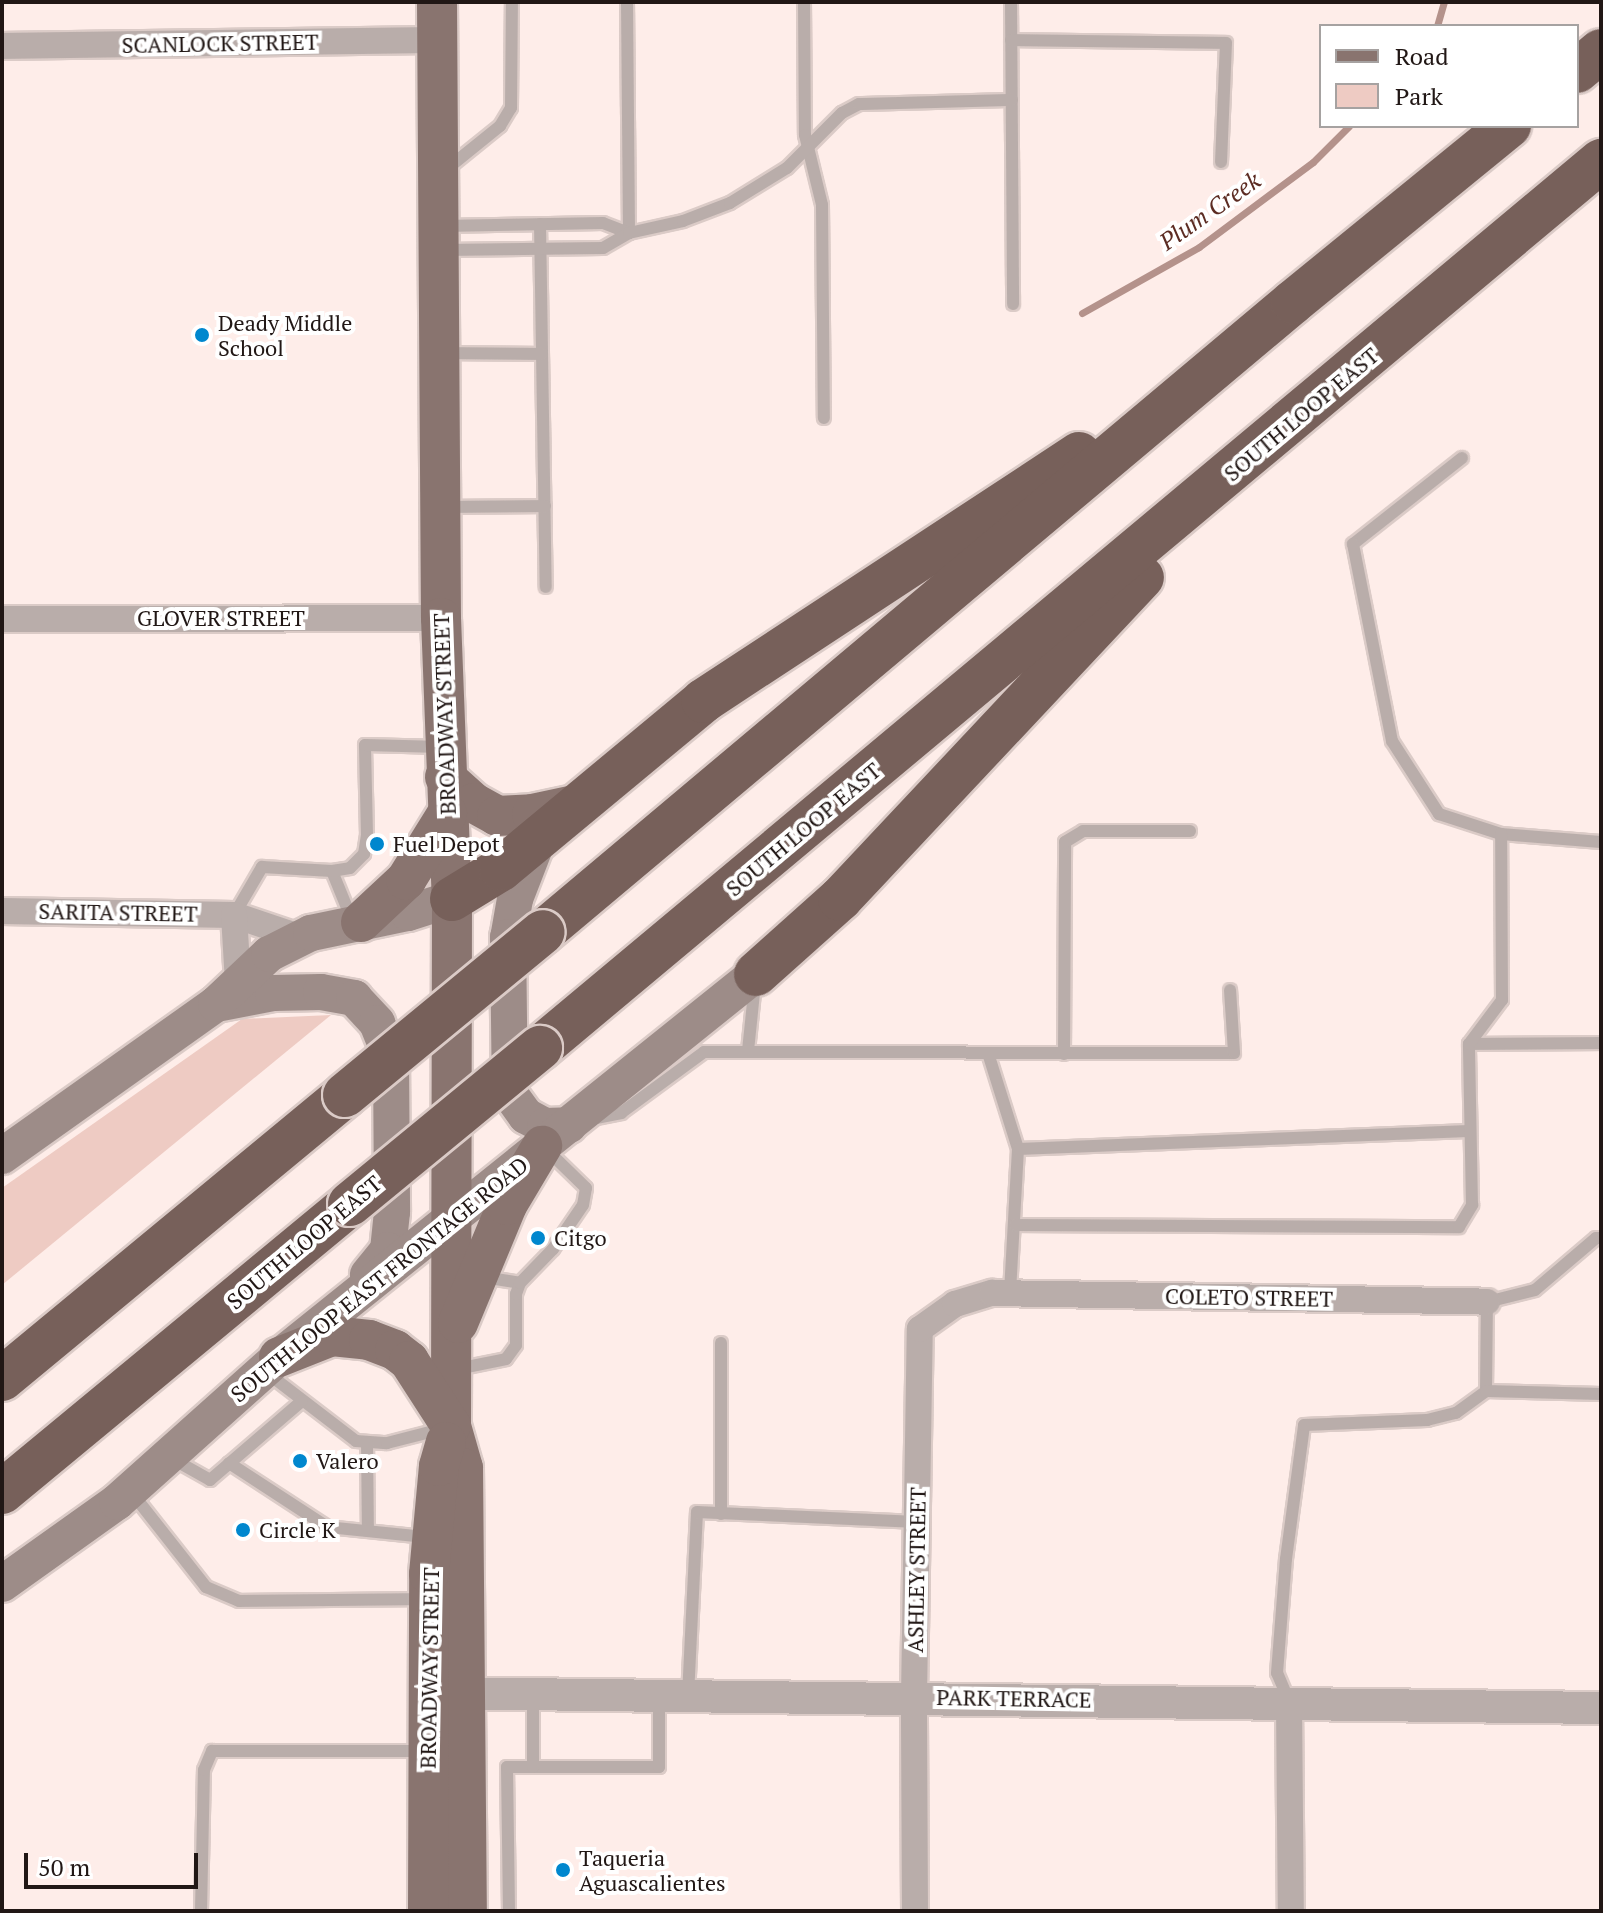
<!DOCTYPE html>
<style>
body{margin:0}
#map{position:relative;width:1603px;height:1913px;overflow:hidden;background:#feede9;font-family:"PT Serif",serif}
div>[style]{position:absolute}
.green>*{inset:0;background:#eecbc3}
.stream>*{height:7px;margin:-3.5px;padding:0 3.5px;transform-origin:3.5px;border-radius:3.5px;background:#b4928b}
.roads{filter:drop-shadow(2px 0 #dbcbc7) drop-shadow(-2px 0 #dbcbc7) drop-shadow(0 2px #dbcbc7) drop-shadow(0 -2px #dbcbc7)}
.service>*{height:12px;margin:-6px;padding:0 6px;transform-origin:6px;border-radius:6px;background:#b9adaa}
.minor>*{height:26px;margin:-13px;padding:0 13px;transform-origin:13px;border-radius:13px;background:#b9adaa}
.tertiary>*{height:32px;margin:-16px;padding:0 16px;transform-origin:16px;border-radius:16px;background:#b9adaa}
.secondary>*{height:36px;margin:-18px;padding:0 18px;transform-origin:18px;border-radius:18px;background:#9d8c88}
.primary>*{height:40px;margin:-20px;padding:0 20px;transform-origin:20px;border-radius:20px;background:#89746f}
.motorway>*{height:44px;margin:-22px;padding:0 22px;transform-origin:22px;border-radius:22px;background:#77605a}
.bridges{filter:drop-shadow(2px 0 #dbcbc7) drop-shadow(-2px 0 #dbcbc7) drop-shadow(0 2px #dbcbc7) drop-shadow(0 -2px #dbcbc7)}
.motorway-bridge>*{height:44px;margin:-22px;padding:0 22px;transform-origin:22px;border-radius:22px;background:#77605a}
.dots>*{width:22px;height:22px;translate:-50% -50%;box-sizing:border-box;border:4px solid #fff;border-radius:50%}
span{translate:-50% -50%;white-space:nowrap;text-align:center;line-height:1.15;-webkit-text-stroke:8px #fff;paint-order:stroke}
.street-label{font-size:22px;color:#211715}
.poi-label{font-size:22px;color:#211715}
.left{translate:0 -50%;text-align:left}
.water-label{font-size:24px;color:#5c2c23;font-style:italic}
.frame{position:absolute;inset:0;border:4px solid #211715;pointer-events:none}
.legend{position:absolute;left:1319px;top:24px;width:260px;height:104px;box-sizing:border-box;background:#fff;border:2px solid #a6a2a1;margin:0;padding:10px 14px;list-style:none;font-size:24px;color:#211715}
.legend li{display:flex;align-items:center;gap:16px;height:40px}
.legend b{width:40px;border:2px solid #a6a2a1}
.scale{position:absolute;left:24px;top:1853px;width:174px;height:36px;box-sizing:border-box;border:4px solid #211715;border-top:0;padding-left:10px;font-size:24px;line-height:28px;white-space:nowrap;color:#211715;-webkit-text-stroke:6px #fff;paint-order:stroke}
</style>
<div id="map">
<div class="green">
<div style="clip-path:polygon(331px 1015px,2px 1285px,2px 1188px,242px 1019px)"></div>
</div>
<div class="stream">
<div style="left:1437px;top:26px;width:25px;rotate:-74deg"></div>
<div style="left:1082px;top:313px;width:134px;rotate:-29.4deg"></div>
<div style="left:1199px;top:247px;width:142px;rotate:-36.7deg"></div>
<div style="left:1313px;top:162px;width:51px;rotate:-45deg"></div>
</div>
<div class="roads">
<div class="service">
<div style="left:627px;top:2px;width:231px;rotate:89.5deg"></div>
<div style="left:804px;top:2px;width:133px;rotate:89.6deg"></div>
<div style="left:805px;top:135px;width:72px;rotate:76.3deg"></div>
<div style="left:822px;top:205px;width:213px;rotate:89.5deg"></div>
<div style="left:1011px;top:2px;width:302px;rotate:89.6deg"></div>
<div style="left:1011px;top:40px;width:215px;rotate:0.8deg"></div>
<div style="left:1226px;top:43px;width:119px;rotate:92.4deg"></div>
<div style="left:448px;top:168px;width:67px;rotate:-38.9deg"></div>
<div style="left:500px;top:126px;width:21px;rotate:-59deg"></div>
<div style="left:511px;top:108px;width:106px;rotate:-89.5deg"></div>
<div style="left:540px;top:224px;width:363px;rotate:89.1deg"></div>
<div style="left:442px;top:226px;width:161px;rotate:-1.1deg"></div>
<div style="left:603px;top:223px;width:28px;rotate:21deg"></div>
<div style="left:443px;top:250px;width:160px;rotate:-0.7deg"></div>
<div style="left:603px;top:248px;width:30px;rotate:-30deg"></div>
<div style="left:629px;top:233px;width:55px;rotate:-12.5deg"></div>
<div style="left:683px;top:221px;width:50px;rotate:-21deg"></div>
<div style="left:730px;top:203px;width:67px;rotate:-31.6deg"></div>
<div style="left:787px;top:168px;width:78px;rotate:-45deg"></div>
<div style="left:842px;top:113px;width:19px;rotate:-28deg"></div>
<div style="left:859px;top:104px;width:153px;rotate:-1.5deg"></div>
<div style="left:444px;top:353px;width:98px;rotate:0.6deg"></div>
<div style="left:1462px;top:458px;width:139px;rotate:141.7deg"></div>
<div style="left:1353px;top:544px;width:201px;rotate:78.8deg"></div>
<div style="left:1392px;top:741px;width:87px;rotate:57.2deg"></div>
<div style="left:1439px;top:814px;width:65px;rotate:17.9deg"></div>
<div style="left:1501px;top:834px;width:100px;rotate:4.6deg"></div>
<div style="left:446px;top:507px;width:99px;rotate:-0.6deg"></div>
<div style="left:332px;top:871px;width:53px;rotate:67.8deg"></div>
<div style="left:234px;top:915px;width:56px;rotate:-59.7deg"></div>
<div style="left:262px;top:867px;width:70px;rotate:3.3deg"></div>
<div style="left:332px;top:871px;width:18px;rotate:-9deg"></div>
<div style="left:350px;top:868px;width:20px;rotate:-45deg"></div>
<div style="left:364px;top:854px;width:19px;rotate:-81deg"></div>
<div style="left:367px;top:835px;width:90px;rotate:-91.3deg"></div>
<div style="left:365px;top:745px;width:76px;rotate:1.5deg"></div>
<div style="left:1469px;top:1044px;width:132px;rotate:-0.4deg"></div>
<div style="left:748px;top:1051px;width:68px;rotate:-84.1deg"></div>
<div style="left:988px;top:1053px;width:101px;rotate:72.6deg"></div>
<div style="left:1018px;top:1149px;width:144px;rotate:93.2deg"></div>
<div style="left:1064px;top:1054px;width:212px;rotate:-89.7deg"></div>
<div style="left:1065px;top:842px;width:21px;rotate:-31deg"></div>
<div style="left:1083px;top:831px;width:107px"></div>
<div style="left:591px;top:1119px;width:31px;rotate:-11deg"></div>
<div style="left:621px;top:1113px;width:103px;rotate:-36.3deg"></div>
<div style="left:704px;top:1052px;width:530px;rotate:0.11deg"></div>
<div style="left:1234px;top:1053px;width:63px;rotate:-93.6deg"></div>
<div style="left:1018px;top:1149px;width:451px;rotate:-2.3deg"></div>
<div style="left:1015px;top:1225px;width:444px;rotate:0.3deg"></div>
<div style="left:1459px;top:1227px;width:26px;rotate:-59deg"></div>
<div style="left:1472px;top:1205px;width:161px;rotate:-91.1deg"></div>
<div style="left:1469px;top:1044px;width:55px;rotate:-53.1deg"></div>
<div style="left:1502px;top:1000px;width:166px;rotate:-90.3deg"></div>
<div style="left:483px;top:1277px;width:37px;rotate:9deg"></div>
<div style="left:721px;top:1343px;width:171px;rotate:90deg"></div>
<div style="left:457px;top:1369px;width:50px;rotate:-11.5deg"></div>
<div style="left:506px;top:1359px;width:17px;rotate:-54deg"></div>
<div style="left:516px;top:1345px;width:51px;rotate:-90deg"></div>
<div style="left:516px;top:1294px;width:12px;rotate:-70deg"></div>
<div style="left:520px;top:1283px;width:47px;rotate:-45.9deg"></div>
<div style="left:553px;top:1249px;width:53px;rotate:-55.7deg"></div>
<div style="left:583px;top:1205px;width:17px;rotate:-80deg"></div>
<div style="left:586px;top:1188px;width:57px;rotate:-135.7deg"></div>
<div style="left:266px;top:1372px;width:113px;rotate:37.5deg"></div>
<div style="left:356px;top:1441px;width:31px;rotate:4deg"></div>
<div style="left:387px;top:1443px;width:57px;rotate:-14.3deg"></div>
<div style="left:1486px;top:1391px;width:89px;rotate:-89.4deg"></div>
<div style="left:1487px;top:1302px;width:49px;rotate:-14deg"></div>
<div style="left:1535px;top:1290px;width:80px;rotate:-40.4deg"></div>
<div style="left:1596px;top:1238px;width:5px"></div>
<div style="left:367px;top:1442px;width:89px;rotate:89.4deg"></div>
<div style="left:171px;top:1458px;width:45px;rotate:29.4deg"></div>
<div style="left:210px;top:1480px;width:121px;rotate:-40.7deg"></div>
<div style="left:229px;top:1463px;width:117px;rotate:33.1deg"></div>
<div style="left:327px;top:1527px;width:100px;rotate:5.8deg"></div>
<div style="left:132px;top:1493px;width:120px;rotate:51.8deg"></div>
<div style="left:206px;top:1587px;width:36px;rotate:23deg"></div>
<div style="left:239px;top:1601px;width:186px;rotate:-0.6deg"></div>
<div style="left:688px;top:1696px;width:184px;rotate:-87.2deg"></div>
<div style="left:697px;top:1512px;width:220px;rotate:2.6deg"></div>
<div style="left:1289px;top:1701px;width:30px;rotate:-113deg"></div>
<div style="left:1277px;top:1673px;width:114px;rotate:-85.5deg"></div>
<div style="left:1286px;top:1559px;width:135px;rotate:-82.3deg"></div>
<div style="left:1304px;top:1425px;width:123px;rotate:-2.3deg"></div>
<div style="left:1427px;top:1420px;width:30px;rotate:-14deg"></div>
<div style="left:1456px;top:1413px;width:37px;rotate:-36deg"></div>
<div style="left:1486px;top:1391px;width:115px;rotate:1.5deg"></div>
<div style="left:533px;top:1767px;width:126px"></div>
<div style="left:659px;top:1767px;width:71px;rotate:-90deg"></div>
<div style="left:201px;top:1911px;width:141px;rotate:-88.8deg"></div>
<div style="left:204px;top:1770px;width:21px;rotate:-67deg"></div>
<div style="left:212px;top:1751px;width:212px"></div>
<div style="left:509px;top:1911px;width:144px;rotate:-90.8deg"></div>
<div style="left:507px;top:1767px;width:26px"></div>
<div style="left:533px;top:1767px;width:71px;rotate:-90deg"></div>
</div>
<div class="minor">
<div style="left:2px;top:46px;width:435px;rotate:-0.8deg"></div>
<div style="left:2px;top:619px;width:439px;rotate:-0.1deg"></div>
<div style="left:2px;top:911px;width:232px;rotate:1deg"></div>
<div style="left:234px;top:915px;width:72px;rotate:18.7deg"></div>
<div style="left:234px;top:915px;width:67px;rotate:86.6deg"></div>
<div style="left:1289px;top:1702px;width:209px;rotate:89.5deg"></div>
<div style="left:915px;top:1911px;width:214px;rotate:-90.3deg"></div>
<div style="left:914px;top:1697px;width:368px;rotate:-89.1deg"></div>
<div style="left:920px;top:1329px;width:43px;rotate:-35.5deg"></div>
<div style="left:955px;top:1304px;width:39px;rotate:-17deg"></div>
<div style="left:992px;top:1293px;width:495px;rotate:1deg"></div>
</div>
<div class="tertiary">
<div style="left:440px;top:1693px;width:1161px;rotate:0.74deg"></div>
</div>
<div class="secondary">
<div style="left:539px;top:837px;width:66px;rotate:111.2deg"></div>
<div style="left:515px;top:899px;width:39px;rotate:100deg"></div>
<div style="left:508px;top:937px;width:157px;rotate:89.3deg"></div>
<div style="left:510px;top:1094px;width:27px;rotate:54deg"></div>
<div style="left:526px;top:1116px;width:21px;rotate:28deg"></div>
<div style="left:545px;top:1126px;width:24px;rotate:-2deg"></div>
<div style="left:216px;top:1004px;width:58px;rotate:-10.9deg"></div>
<div style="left:273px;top:993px;width:48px;rotate:-1.2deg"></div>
<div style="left:321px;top:992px;width:34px;rotate:10deg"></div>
<div style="left:354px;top:998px;width:34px;rotate:47deg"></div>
<div style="left:377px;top:1023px;width:37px;rotate:68deg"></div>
<div style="left:391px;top:1057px;width:155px;rotate:89.6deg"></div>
<div style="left:392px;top:1212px;width:38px;rotate:96deg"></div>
<div style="left:388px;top:1250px;width:32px;rotate:129deg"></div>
<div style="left:2px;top:1156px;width:262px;rotate:-35.4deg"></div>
<div style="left:216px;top:1004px;width:73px;rotate:-43.3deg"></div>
<div style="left:269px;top:954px;width:47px;rotate:-26.6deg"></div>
<div style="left:311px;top:933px;width:99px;rotate:-11.7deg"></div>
<div style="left:408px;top:913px;width:46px;rotate:-17.7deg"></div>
<div style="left:2px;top:1584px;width:141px;rotate:-35.5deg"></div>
<div style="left:117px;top:1502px;width:217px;rotate:-41.8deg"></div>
<div style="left:279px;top:1357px;width:612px;rotate:-38.76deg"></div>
</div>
<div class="primary">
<div style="left:437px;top:2px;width:616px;rotate:89.63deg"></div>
<div style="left:441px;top:618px;width:281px;rotate:87.8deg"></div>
<div style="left:452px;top:899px;width:527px;rotate:90.11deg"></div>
<div style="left:451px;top:1426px;width:44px;rotate:74.1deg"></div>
<div style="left:463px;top:1468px;width:443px;rotate:89.5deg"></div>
<div style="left:445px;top:777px;width:39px;rotate:42deg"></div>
<div style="left:474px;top:803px;width:26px;rotate:29deg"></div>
<div style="left:497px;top:816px;width:35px;rotate:-3deg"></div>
<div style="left:532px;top:814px;width:48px;rotate:-12deg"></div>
<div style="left:361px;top:922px;width:62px;rotate:-43deg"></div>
<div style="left:406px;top:880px;width:78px;rotate:-58.2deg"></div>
<div style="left:458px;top:1323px;width:128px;rotate:-67.4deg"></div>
<div style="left:507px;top:1205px;width:69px;rotate:-59.3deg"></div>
<div style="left:279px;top:1357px;width:57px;rotate:-21.6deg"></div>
<div style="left:332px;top:1336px;width:37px;rotate:6deg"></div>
<div style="left:369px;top:1340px;width:28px;rotate:21deg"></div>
<div style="left:395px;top:1350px;width:18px;rotate:38deg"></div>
<div style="left:409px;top:1361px;width:77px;rotate:57.1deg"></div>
<div style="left:428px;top:1911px;width:337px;rotate:-89.8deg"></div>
<div style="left:429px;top:1574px;width:108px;rotate:-84.7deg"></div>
<div style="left:439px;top:1466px;width:25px;rotate:-74deg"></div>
</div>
<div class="motorway">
<div style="left:1577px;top:71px;width:31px;rotate:-40deg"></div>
<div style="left:452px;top:899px;width:57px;rotate:-31.5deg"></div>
<div style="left:501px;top:869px;width:263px;rotate:-39.7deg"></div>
<div style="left:703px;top:701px;width:450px;rotate:-33.3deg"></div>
<div style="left:543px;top:932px;width:979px;rotate:-40.03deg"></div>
<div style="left:1293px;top:302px;width:279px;rotate:-39.2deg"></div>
<div style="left:756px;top:974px;width:113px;rotate:-41.8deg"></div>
<div style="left:840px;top:899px;width:441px;rotate:-46.8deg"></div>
<div style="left:540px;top:1048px;width:1383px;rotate:-39.9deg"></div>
<div style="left:2px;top:1379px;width:445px;rotate:-39.6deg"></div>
<div style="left:2px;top:1492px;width:452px;rotate:-39.6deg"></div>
</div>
</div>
<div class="bridges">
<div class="motorway-bridge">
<div style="left:345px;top:1095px;width:256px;rotate:-39.5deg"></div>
<div style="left:350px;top:1204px;width:246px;rotate:-39.4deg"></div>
</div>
</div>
<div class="dots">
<div style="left:202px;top:335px;background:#0087ce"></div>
<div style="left:377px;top:844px;background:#0087ce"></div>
<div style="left:538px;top:1238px;background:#0087ce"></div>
<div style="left:300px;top:1461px;background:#0087ce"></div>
<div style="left:243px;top:1530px;background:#0087ce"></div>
<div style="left:563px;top:1870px;background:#0087ce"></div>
</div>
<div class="street-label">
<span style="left:220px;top:43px;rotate:-1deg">SCANLOCK STREET</span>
<span style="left:1301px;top:414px;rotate:-40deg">SOUTH LOOP EAST</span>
<span style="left:221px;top:618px">GLOVER STREET</span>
<span style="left:444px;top:714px;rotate:-92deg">BROADWAY STREET</span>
<span style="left:803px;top:829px;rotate:-40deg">SOUTH LOOP EAST</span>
<span style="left:118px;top:912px;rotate:1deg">SARITA STREET</span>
<span style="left:304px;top:1242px;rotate:-40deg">SOUTH LOOP EAST</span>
<span style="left:379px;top:1279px;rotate:-39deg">SOUTH LOOP EAST FRONTAGE ROAD</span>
<span style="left:1249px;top:1297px;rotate:1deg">COLETO STREET</span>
<span style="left:916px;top:1570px;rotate:-89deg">ASHLEY STREET</span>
<span style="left:429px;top:1668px;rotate:-89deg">BROADWAY STREET</span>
<span style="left:1014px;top:1698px;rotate:1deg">PARK TERRACE</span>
</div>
<div class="poi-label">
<span class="left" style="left:218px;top:335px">Deady Middle<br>School</span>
<span class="left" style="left:393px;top:844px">Fuel Depot</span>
<span class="left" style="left:554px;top:1238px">Citgo</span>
<span class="left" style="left:316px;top:1461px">Valero</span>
<span class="left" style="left:259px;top:1530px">Circle K</span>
<span class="left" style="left:579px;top:1870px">Taqueria<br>Aguascalientes</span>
</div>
<div class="water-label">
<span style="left:1210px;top:211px;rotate:-35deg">Plum Creek</span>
</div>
<div class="frame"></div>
<ul class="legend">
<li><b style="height:10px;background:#89746f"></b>Road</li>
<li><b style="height:22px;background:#eecbc3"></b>Park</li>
</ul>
<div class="scale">50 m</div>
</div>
